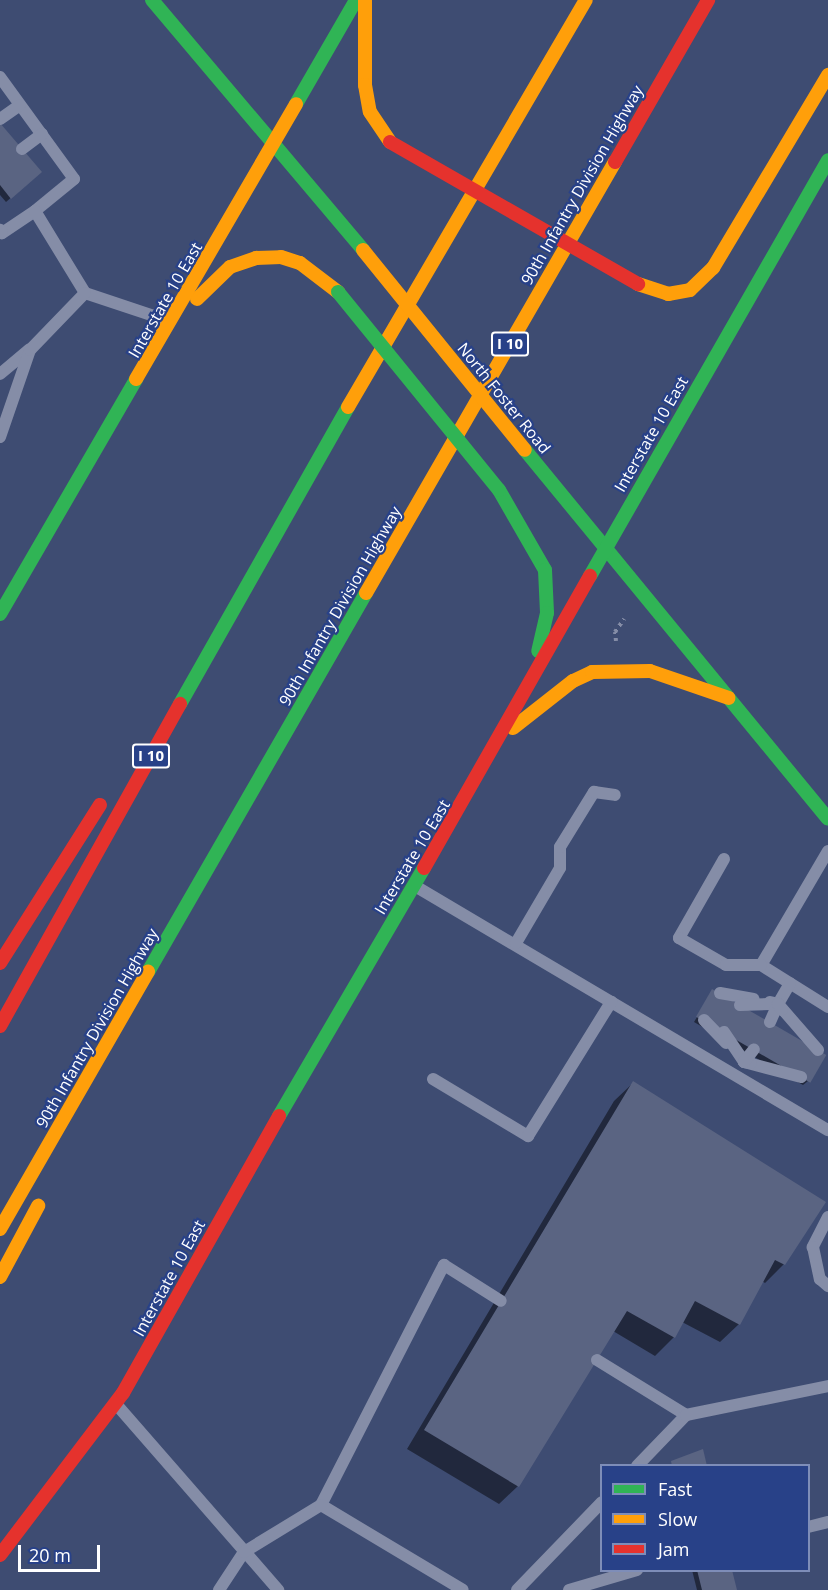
<!DOCTYPE html>
<style>
body{margin:0}
#map{position:relative;width:828px;height:1590px;overflow:hidden;background:#3e4c72;font-family:"Open Sans",sans-serif}
div>[style]{position:absolute}
.shadow>*{inset:0;background:#0007}
.building>*{inset:0;background:#5a6482;transform-origin:0 0}
.path>*{height:4px;margin-top:-2px;transform-origin:0;background:repeating-linear-gradient(90deg,#858da7 0 3px,transparent 0 7.5px)}
.lane>*{height:12px;margin:-6px;padding:0 6px;transform-origin:6px;border-radius:6px;background:#858da7}
.fast>*{height:14px;margin:-7px;padding:0 7px;transform-origin:7px;border-radius:7px;background:#30b455}
.slow>*{height:14px;margin:-7px;padding:0 7px;transform-origin:7px;border-radius:7px;background:#ff9f0a}
.jam>*{height:14px;margin:-7px;padding:0 7px;transform-origin:7px;border-radius:7px;background:#e5322d}
.fast-bridge>*{height:14px;margin:-7px;padding:0 7px;transform-origin:7px;border-radius:7px;background:#30b455}
.slow-bridge>*{height:14px;margin:-7px;padding:0 7px;transform-origin:7px;border-radius:7px;background:#ff9f0a}
.jam-bridge>*{height:14px;margin:-7px;padding:0 7px;transform-origin:7px;border-radius:7px;background:#e5322d}
span{translate:-50% -50%;white-space:nowrap;text-align:center;line-height:1.15;-webkit-text-stroke:4.5px #284188;paint-order:stroke}
.shield-label span{padding:2px 4px;background:#284188;border:2px solid;border-radius:4px;-webkit-text-stroke-width:0}
.shield-label{font-size:15px;color:#fff;font-weight:700}
.street-label{font-size:16px;color:#fff}
.legend{position:absolute;left:600px;top:1464px;width:210px;height:108px;box-sizing:border-box;background:#284188;border:2px solid #7e8db8;margin:0;padding:8px 10px;list-style:none;font-size:18px;color:#fff}
.legend li{display:flex;align-items:center;gap:12px;height:30px}
.legend b{width:30px;border:2px solid #7e8db8}
.scale{position:absolute;left:18px;top:1545px;width:82px;height:27px;box-sizing:border-box;border:3px solid #fff;border-top:0;padding-left:8px;font-size:18px;line-height:21px;white-space:nowrap;color:#fff;-webkit-text-stroke:4px #284188;paint-order:stroke}
</style>
<div id="map">
<div class="shadow">
<div style="clip-path:polygon(0 126px,35px 177px,6px 202px,0 195px)"></div>
<div style="clip-path:polygon(713px 991px,808px 1081px,803px 1085px,694px 1022px)"></div>
<div style="clip-path:polygon(633px 1083px,784px 1264px,765px 1283px,762px 1281px,739px 1324px,720px 1342px,682px 1322px,674px 1337px,655px 1356px,613px 1331px,518px 1486px,499px 1504px,407px 1449px,614px 1101px)"></div>
<div style="clip-path:polygon(692px 1570px,730px 1570px,735px 1590px,697px 1590px)"></div>
</div>
<div class="building">
<div style="clip-path:polygon(0 123px,42px 172px,11px 199px,0 185px)"></div>
<div style="left:712px;top:989px;width:132px;height:32px;rotate:30deg"></div>
<div style="clip-path:polygon(633px 1081px,826px 1202px,785px 1265px,775px 1260px,740px 1325px,695px 1301px,675px 1338px,627px 1311px,519px 1487px,424px 1430px)"></div>
<div style="clip-path:polygon(703px 1449px,707px 1466px,672px 1466px,671px 1461px)"></div>
<div style="clip-path:polygon(697px 1570px,732px 1570px,737px 1590px,702px 1590px)"></div>
</div>
<div class="path">
<div style="left:616px;top:641px;width:9px;rotate:-96deg"></div>
<div style="left:615px;top:632px;width:16px;rotate:-55deg"></div>
</div>
<div class="lane">
<div style="left:0;top:77px;width:126px;rotate:54deg"></div>
<div style="left:74px;top:179px;width:50px;rotate:140.6deg"></div>
<div style="left:35px;top:211px;width:40px;rotate:146deg"></div>
<div style="left:2px;top:233px;width:4px;rotate:-124deg"></div>
<div style="left:0;top:119px;width:24px;rotate:-35deg"></div>
<div style="left:22px;top:149px;width:25px;rotate:-37deg"></div>
<div style="left:35px;top:211px;width:96px;rotate:58.6deg"></div>
<div style="left:85px;top:293px;width:89px;rotate:18.4deg"></div>
<div style="left:0;top:374px;width:38px;rotate:-40deg"></div>
<div style="left:0;top:437px;width:92px;rotate:-71deg"></div>
<div style="left:30px;top:350px;width:79px;rotate:-46deg"></div>
<div style="left:828px;top:851px;width:132px;rotate:120.4deg"></div>
<div style="left:761px;top:965px;width:79px;rotate:32.1deg"></div>
<div style="left:724px;top:859px;width:91px;rotate:119.7deg"></div>
<div style="left:679px;top:938px;width:54px;rotate:29.9deg"></div>
<div style="left:726px;top:965px;width:35px"></div>
<div style="left:415px;top:886px;width:480px;rotate:30.6deg"></div>
<div style="left:516px;top:943px;width:87px;rotate:-59.6deg"></div>
<div style="left:560px;top:868px;width:21px;rotate:-90deg"></div>
<div style="left:560px;top:847px;width:65px;rotate:-58.3deg"></div>
<div style="left:594px;top:792px;width:21px;rotate:8deg"></div>
<div style="left:720px;top:993px;width:34px;rotate:10deg"></div>
<div style="left:770px;top:1002px;width:8px;rotate:14deg"></div>
<div style="left:778px;top:1004px;width:24px;rotate:-60deg"></div>
<div style="left:740px;top:1005px;width:38px;rotate:-2deg"></div>
<div style="left:778px;top:1004px;width:61px;rotate:49deg"></div>
<div style="left:704px;top:1020px;width:32px;rotate:46deg"></div>
<div style="left:770px;top:1022px;width:20px;rotate:-66deg"></div>
<div style="left:778px;top:1004px;width:7px;rotate:56deg"></div>
<div style="left:724px;top:1032px;width:36px;rotate:56deg"></div>
<div style="left:744px;top:1062px;width:59px;rotate:14.7deg"></div>
<div style="left:751px;top:1063px;width:7px;rotate:-172deg"></div>
<div style="left:744px;top:1062px;width:16px;rotate:-52deg"></div>
<div style="left:433px;top:1079px;width:111px;rotate:31deg"></div>
<div style="left:528px;top:1136px;width:158px;rotate:-58.2deg"></div>
<div style="left:828px;top:1217px;width:34px;rotate:117deg"></div>
<div style="left:813px;top:1247px;width:33px;rotate:78deg"></div>
<div style="left:820px;top:1279px;width:11px;rotate:41deg"></div>
<div style="left:597px;top:1360px;width:105px;rotate:31.7deg"></div>
<div style="left:116px;top:1404px;width:247px;rotate:48.9deg"></div>
<div style="left:637px;top:1466px;width:71px;rotate:-46.1deg"></div>
<div style="left:686px;top:1415px;width:145px;rotate:-11.5deg"></div>
<div style="left:321px;top:1505px;width:270px;rotate:-62.9deg"></div>
<div style="left:444px;top:1265px;width:67px;rotate:32.3deg"></div>
<div style="left:808px;top:1527px;width:21px;rotate:-14deg"></div>
<div style="left:219px;top:1590px;width:45px;rotate:-56.7deg"></div>
<div style="left:244px;top:1552px;width:90px;rotate:-31.4deg"></div>
<div style="left:321px;top:1505px;width:165px;rotate:30.9deg"></div>
<div style="left:517px;top:1590px;width:122px;rotate:-46deg"></div>
<div style="left:569px;top:1590px;width:71px;rotate:-16.4deg"></div>
</div>
<div class="fast">
<div style="left:152px;top:0;width:327px;rotate:49.8deg"></div>
<div style="left:296px;top:104px;width:120px;rotate:-60deg"></div>
<div style="left:525px;top:450px;width:477px;rotate:50.6deg"></div>
<div style="left:499px;top:490px;width:92px;rotate:60.1deg"></div>
<div style="left:545px;top:570px;width:43px;rotate:87.3deg"></div>
<div style="left:547px;top:613px;width:39px;rotate:103deg"></div>
<div style="left:590px;top:576px;width:479px;rotate:-60.2deg"></div>
<div style="left:0;top:614px;width:272px;rotate:-59.9deg"></div>
<div style="left:180px;top:704px;width:341px;rotate:-60.5deg"></div>
<div style="left:148px;top:972px;width:437px;rotate:-60.1deg"></div>
<div style="left:279px;top:1116px;width:287px;rotate:-59.7deg"></div>
</div>
<div class="slow">
<div style="left:365px;top:0;width:85px;rotate:90deg"></div>
<div style="left:365px;top:85px;width:27px;rotate:80deg"></div>
<div style="left:370px;top:112px;width:36px;rotate:56deg"></div>
<div style="left:638px;top:284px;width:32px;rotate:18deg"></div>
<div style="left:668px;top:294px;width:22px;rotate:-10deg"></div>
<div style="left:690px;top:290px;width:32px;rotate:-44deg"></div>
<div style="left:713px;top:268px;width:225px;rotate:-59.2deg"></div>
<div style="left:197px;top:299px;width:46px;rotate:-44.1deg"></div>
<div style="left:230px;top:267px;width:28px;rotate:-19deg"></div>
<div style="left:256px;top:258px;width:25px;rotate:-2deg"></div>
<div style="left:281px;top:257px;width:20px;rotate:18deg"></div>
<div style="left:300px;top:263px;width:48px;rotate:37.3deg"></div>
<div style="left:136px;top:379px;width:318px;rotate:-59.8deg"></div>
<div style="left:348px;top:407px;width:471px;rotate:-59.7deg"></div>
<div style="left:366px;top:593px;width:498px;rotate:-60deg"></div>
<div style="left:513px;top:728px;width:76px;rotate:-38.1deg"></div>
<div style="left:573px;top:681px;width:21px;rotate:-25deg"></div>
<div style="left:592px;top:672px;width:58px;rotate:-1deg"></div>
<div style="left:650px;top:671px;width:83px;rotate:18.9deg"></div>
<div style="left:0;top:1229px;width:297px;rotate:-60.1deg"></div>
<div style="left:0;top:1277px;width:81px;rotate:-61.8deg"></div>
</div>
<div class="jam">
<div style="left:615px;top:162px;width:187px;rotate:-60.1deg"></div>
<div style="left:424px;top:868px;width:336px;rotate:-60.4deg"></div>
<div style="left:0;top:963px;width:187px;rotate:-57.7deg"></div>
<div style="left:0;top:1026px;width:369px;rotate:-60.8deg"></div>
<div style="left:0;top:1555px;width:203px;rotate:-52.8deg"></div>
<div style="left:123px;top:1393px;width:318px;rotate:-60.6deg"></div>
</div>
<div class="fast-bridge">
<div style="left:338px;top:292px;width:255px;rotate:50.9deg"></div>
</div>
<div class="slow-bridge">
<div style="left:363px;top:250px;width:257px;rotate:51deg"></div>
</div>
<div class="jam-bridge">
<div style="left:390px;top:142px;width:286px;rotate:29.8deg"></div>
</div>
<div class="shield-label">
<span style="left:510px;top:344px">I 10</span>
<span style="left:151px;top:756px">I 10</span>
</div>
<div class="street-label">
<span style="left:582px;top:185px;rotate:-60deg">90th Infantry Division Highway</span>
<span style="left:165px;top:300px;rotate:-60deg">Interstate 10 East</span>
<span style="left:504px;top:398px;rotate:51deg">North Foster Road</span>
<span style="left:651px;top:434px;rotate:-60deg">Interstate 10 East</span>
<span style="left:340px;top:606px;rotate:-60deg">90th Infantry Division Highway</span>
<span style="left:412px;top:857px;rotate:-59deg">Interstate 10 East</span>
<span style="left:97px;top:1028px;rotate:-60deg">90th Infantry Division Highway</span>
<span style="left:169px;top:1278px;rotate:-61deg">Interstate 10 East</span>
</div>
<ul class="legend">
<li><b style="height:8px;background:#30b455"></b>Fast</li>
<li><b style="height:8px;background:#ff9f0a"></b>Slow</li>
<li><b style="height:8px;background:#e5322d"></b>Jam</li>
</ul>
<div class="scale">20 m</div>
</div>
